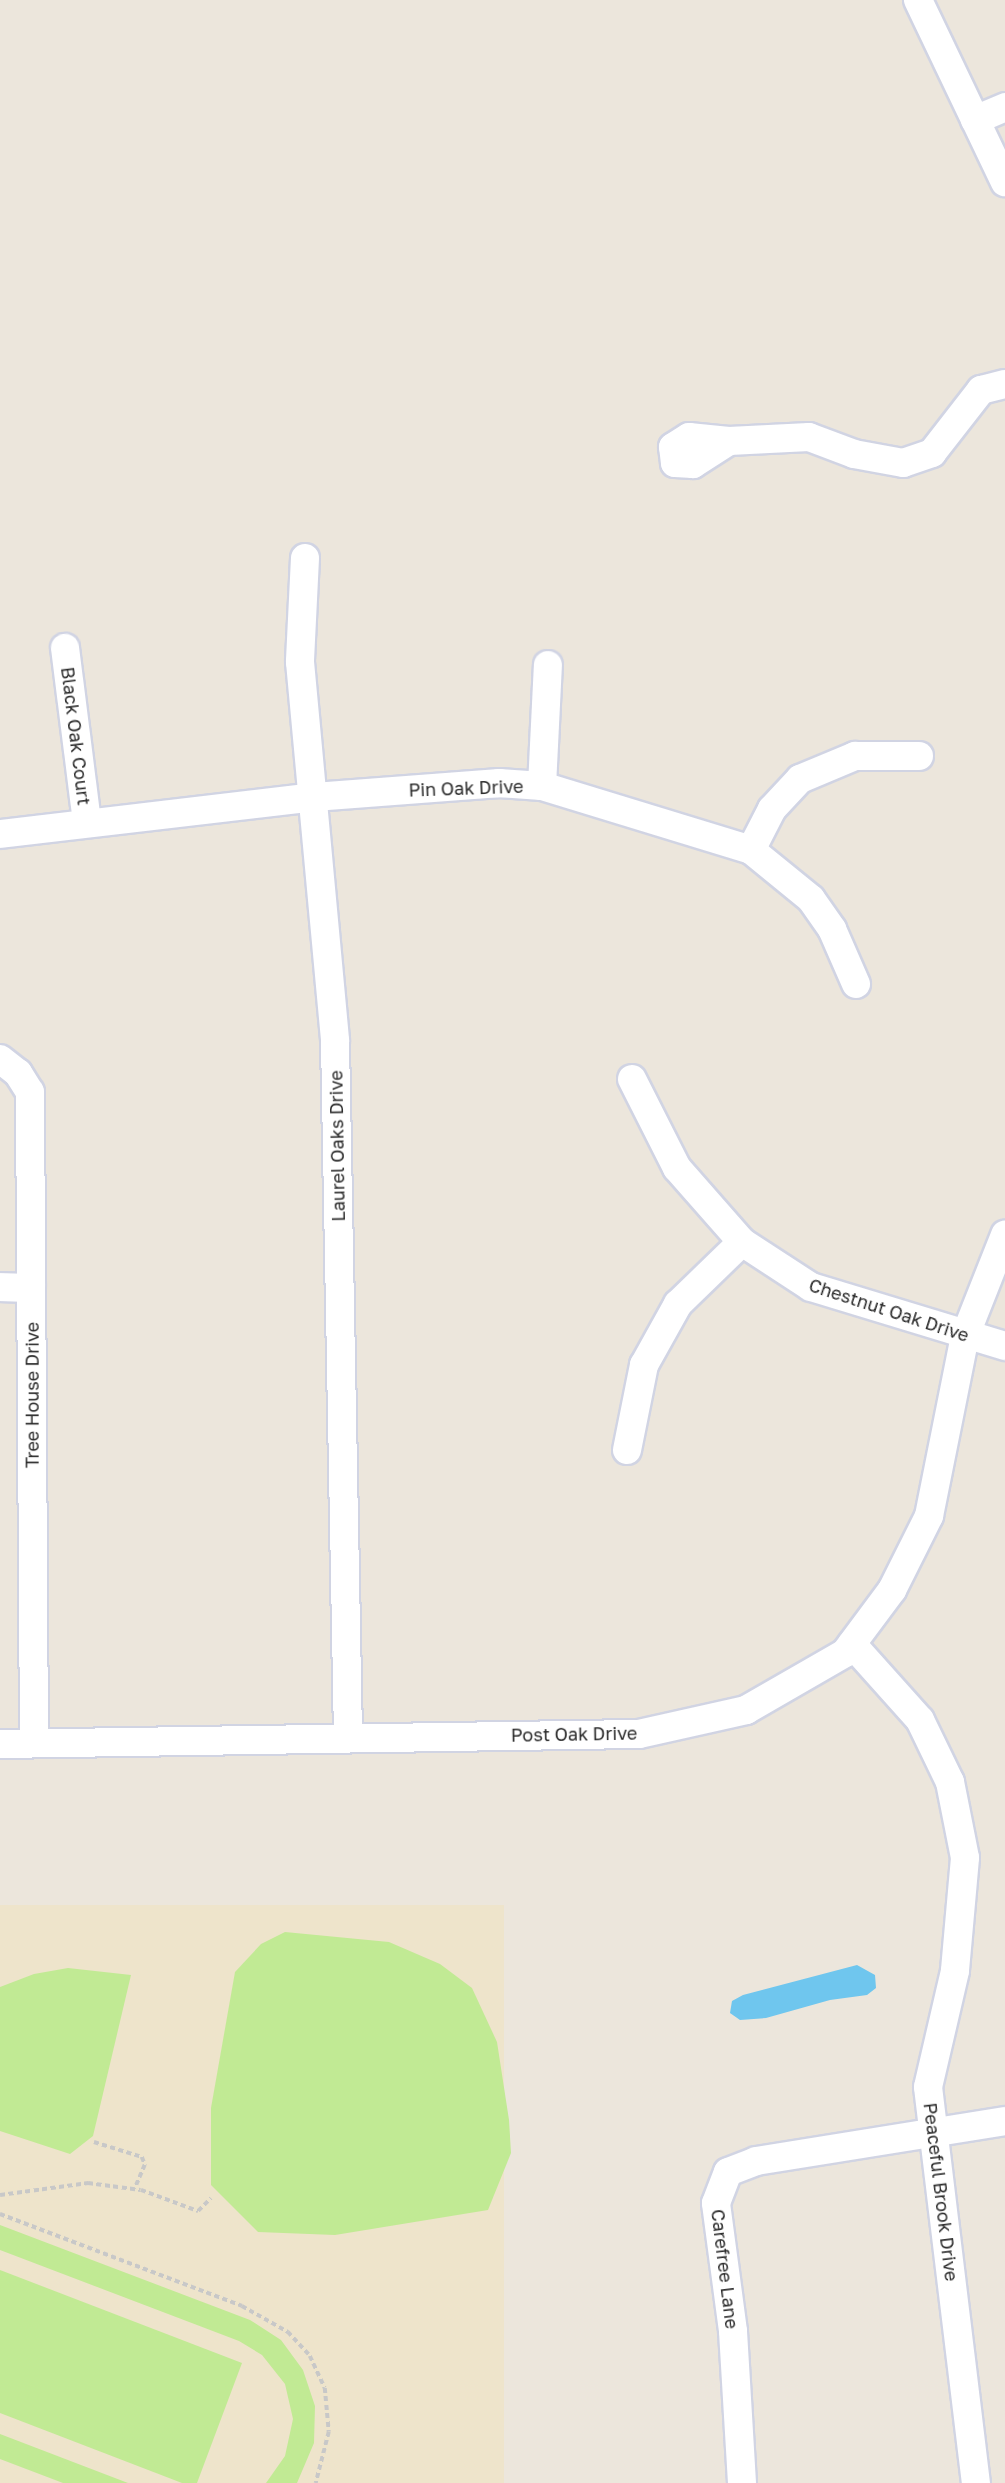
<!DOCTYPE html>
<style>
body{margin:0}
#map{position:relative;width:1005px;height:2483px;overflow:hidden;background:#ece6dc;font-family:"Golos Text",sans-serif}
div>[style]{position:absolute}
.education>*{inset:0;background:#eee4cb;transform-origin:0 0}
.pitch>*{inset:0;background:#c1ea94}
.water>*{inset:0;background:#6fc6ee}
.path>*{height:3.5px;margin-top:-1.75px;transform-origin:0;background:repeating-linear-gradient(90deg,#c8c8c8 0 5px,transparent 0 8.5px)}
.roads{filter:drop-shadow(2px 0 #d1d4e3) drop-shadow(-2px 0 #d1d4e3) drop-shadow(0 2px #d1d4e3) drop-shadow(0 -2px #d1d4e3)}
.minor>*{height:28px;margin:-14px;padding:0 14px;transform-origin:14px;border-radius:14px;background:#fff}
span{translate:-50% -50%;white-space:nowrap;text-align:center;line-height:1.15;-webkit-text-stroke:7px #fff;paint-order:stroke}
.street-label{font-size:18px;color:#2a2a2a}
</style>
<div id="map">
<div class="education">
<div style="left:0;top:1905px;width:504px;height:578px"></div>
</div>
<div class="pitch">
<div style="clip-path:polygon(285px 1932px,389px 1942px,440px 1964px,472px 1988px,497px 2042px,509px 2120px,511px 2153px,488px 2210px,335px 2235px,258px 2232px,211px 2185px,211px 2108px,235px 1972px,261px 1944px)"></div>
<div style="clip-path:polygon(68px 1968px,131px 1975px,93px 2136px,70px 2154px,0 2131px,0 1987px,34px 1974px)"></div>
<div style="clip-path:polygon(0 2225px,250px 2320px,281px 2340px,303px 2370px,315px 2406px,314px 2443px,297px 2483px,266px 2483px,285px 2456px,293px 2419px,285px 2384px,262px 2355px,239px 2341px,0 2250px)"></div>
<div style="clip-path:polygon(0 2270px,242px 2363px,197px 2483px,182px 2483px,0 2413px)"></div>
<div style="clip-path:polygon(0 2434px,128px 2483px,63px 2483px,0 2459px)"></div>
</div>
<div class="water">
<div style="clip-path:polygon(857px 1965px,875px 1975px,876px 1988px,867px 1995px,830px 2000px,766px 2018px,740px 2020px,730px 2013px,732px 2001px,743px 1995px)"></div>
</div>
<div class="path">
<div style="left:94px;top:2142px;width:50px;rotate:17.4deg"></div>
<div style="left:142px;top:2157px;width:9px;rotate:69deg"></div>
<div style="left:145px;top:2165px;width:26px;rotate:113deg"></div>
<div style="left:0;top:2195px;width:89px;rotate:-7.8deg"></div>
<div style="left:88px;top:2183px;width:53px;rotate:7.5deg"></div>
<div style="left:141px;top:2190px;width:61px;rotate:20.2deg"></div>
<div style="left:198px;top:2211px;width:18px;rotate:-45deg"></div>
<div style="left:0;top:2214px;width:259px;rotate:20.8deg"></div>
<div style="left:242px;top:2306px;width:53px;rotate:29.5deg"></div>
<div style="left:288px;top:2332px;width:33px;rotate:47deg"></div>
<div style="left:310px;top:2356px;width:35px;rotate:65deg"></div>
<div style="left:325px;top:2388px;width:44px;rotate:84.8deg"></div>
<div style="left:329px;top:2432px;width:53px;rotate:104.3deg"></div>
</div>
<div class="roads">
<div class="minor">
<div style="left:918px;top:0;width:202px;rotate:64.5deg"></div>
<div style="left:975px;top:120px;width:33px;rotate:-23deg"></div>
<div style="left:729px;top:441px;width:43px;rotate:147.4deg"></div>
<div style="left:693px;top:464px;width:18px;rotate:-177deg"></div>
<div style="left:675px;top:463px;width:16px;rotate:-97deg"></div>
<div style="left:673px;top:447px;width:19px;rotate:-32deg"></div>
<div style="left:689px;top:437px;width:40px;rotate:5.7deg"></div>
<div style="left:729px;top:441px;width:80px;rotate:-2.9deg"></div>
<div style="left:809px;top:437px;width:48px;rotate:20.7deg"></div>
<div style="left:854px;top:454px;width:50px;rotate:10.4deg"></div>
<div style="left:903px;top:463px;width:31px;rotate:-19deg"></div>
<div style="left:932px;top:453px;width:80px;rotate:-52.1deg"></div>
<div style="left:981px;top:390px;width:25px;rotate:-14deg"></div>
<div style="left:305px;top:558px;width:104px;rotate:92.8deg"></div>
<div style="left:300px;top:662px;width:381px;rotate:84.7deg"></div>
<div style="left:335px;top:1041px;width:695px;rotate:88.93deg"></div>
<div style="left:65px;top:648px;width:176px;rotate:82.8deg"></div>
<div style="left:542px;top:786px;width:121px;rotate:-87.2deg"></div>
<div style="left:0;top:834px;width:316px;rotate:-6.7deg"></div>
<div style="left:314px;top:797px;width:186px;rotate:-4.3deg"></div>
<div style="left:499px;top:783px;width:43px;rotate:4deg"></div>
<div style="left:542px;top:786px;width:219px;rotate:17deg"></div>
<div style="left:751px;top:850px;width:77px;rotate:39.2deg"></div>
<div style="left:811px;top:899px;width:37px;rotate:55deg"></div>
<div style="left:832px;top:929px;width:60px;rotate:66.4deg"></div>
<div style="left:751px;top:850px;width:46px;rotate:-62.9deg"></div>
<div style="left:772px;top:809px;width:41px;rotate:-47deg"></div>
<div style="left:800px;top:779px;width:60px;rotate:-22.7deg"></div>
<div style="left:855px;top:756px;width:64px"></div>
<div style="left:0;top:1059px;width:23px;rotate:38deg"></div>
<div style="left:18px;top:1073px;width:22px;rotate:58deg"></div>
<div style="left:30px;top:1092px;width:651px;rotate:89.65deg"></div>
<div style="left:632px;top:1079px;width:100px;rotate:63.2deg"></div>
<div style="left:677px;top:1168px;width:98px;rotate:48.7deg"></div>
<div style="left:742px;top:1242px;width:82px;rotate:33.1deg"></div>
<div style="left:811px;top:1287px;width:203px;rotate:16.9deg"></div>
<div style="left:0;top:1287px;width:31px;rotate:2deg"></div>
<div style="left:627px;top:1450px;width:87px;rotate:-78.7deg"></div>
<div style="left:644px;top:1365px;width:70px;rotate:-60.9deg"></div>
<div style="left:678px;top:1304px;width:89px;rotate:-44.1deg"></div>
<div style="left:852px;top:1644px;width:102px;rotate:48.2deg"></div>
<div style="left:920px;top:1720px;width:69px;rotate:64.2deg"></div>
<div style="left:950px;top:1782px;width:77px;rotate:78.8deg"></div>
<div style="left:965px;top:1858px;width:113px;rotate:95.1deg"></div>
<div style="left:955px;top:1971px;width:119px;rotate:103.1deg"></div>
<div style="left:928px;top:2087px;width:399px;rotate:83.1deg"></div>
<div style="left:0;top:1744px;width:639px;rotate:-0.9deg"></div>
<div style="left:639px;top:1734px;width:110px;rotate:-12.6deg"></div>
<div style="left:746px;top:1710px;width:114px;rotate:-29.9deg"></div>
<div style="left:845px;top:1653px;width:79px;rotate:-53.3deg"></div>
<div style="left:892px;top:1590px;width:83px;rotate:-63.4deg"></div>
<div style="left:929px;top:1516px;width:184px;rotate:-78.7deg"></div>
<div style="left:965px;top:1336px;width:109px;rotate:-68.4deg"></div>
<div style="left:742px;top:2483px;width:152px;rotate:-93.4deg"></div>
<div style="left:733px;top:2331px;width:129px;rotate:-97.6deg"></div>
<div style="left:716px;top:2203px;width:33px;rotate:-69deg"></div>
<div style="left:728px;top:2172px;width:30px;rotate:-21deg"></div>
<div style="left:756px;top:2161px;width:252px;rotate:-9.1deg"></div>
</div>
</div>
<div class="street-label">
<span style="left:76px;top:736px;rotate:83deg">Black Oak Court</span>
<span style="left:466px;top:788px;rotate:-2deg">Pin Oak Drive</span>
<span style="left:337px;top:1146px;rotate:-91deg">Laurel Oaks Drive</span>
<span style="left:889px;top:1310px;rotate:18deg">Chestnut Oak Drive</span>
<span style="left:32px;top:1395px;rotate:-90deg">Tree House Drive</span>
<span style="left:574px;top:1734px;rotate:-1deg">Post Oak Drive</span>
<span style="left:941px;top:2192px;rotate:83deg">Peaceful Brook Drive</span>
<span style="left:725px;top:2269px;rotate:83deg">Carefree Lane</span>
</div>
</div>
